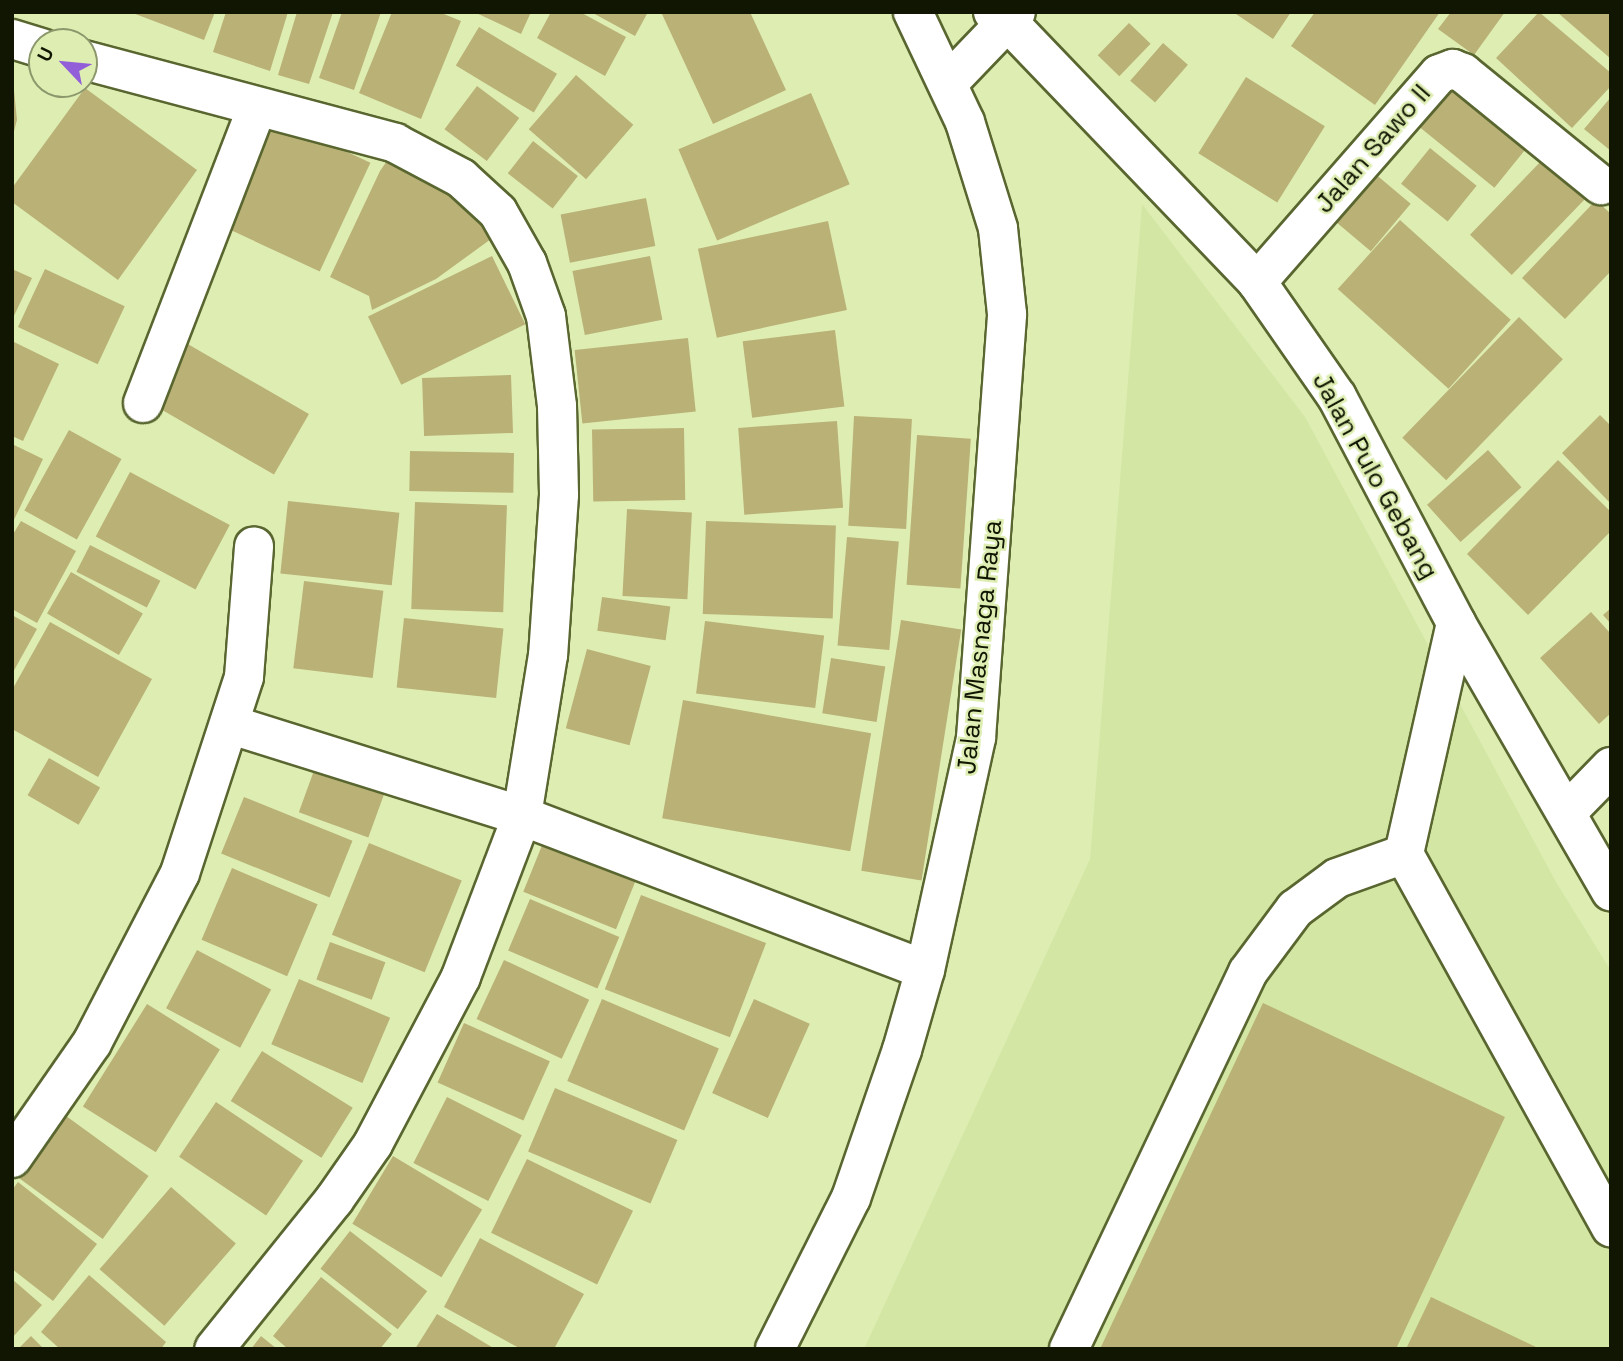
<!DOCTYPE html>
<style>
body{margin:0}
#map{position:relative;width:1623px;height:1361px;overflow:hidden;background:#deeeb3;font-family:"Space Grotesk",sans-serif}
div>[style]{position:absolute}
.built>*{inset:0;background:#d3e6a3}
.building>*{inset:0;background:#bab176;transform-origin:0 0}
.roads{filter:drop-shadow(2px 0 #596630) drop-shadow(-2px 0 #596630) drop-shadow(0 2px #596630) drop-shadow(0 -2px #596630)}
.minor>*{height:38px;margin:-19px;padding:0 19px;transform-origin:19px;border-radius:19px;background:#fff}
span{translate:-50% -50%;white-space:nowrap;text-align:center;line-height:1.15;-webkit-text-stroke:5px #deeeb3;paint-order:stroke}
.street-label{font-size:26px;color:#111602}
.frame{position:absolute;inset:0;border:14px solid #111602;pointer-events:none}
.north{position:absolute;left:28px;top:28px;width:70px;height:70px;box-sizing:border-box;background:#deeeb3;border:2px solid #8c986c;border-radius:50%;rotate:296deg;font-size:19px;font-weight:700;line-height:28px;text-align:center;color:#111602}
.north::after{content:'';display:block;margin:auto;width:24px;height:32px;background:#935fd8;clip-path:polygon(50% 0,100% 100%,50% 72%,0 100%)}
</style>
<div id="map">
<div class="built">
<div style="clip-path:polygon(1142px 204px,1305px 417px,1556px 882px,1611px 971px,1611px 1349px,864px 1349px,1090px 859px)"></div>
</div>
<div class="building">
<div style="clip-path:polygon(130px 12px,215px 12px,204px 40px)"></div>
<div style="clip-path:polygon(226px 12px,288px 12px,270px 71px,213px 52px)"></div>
<div style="clip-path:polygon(297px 12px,333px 12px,309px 84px,278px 75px)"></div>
<div style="clip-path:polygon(342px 12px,381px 12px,354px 90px,319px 78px)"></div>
<div style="clip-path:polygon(392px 12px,439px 12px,461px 21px,421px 119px,359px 93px)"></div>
<div style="clip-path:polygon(474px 12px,531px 12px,521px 34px)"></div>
<div style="clip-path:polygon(551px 12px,580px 12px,626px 37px,605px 76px,537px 38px)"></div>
<div style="clip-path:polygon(591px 12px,648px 12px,635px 36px)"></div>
<div style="clip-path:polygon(661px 12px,750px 12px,786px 90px,713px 124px)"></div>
<div style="clip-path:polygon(1233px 12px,1291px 12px,1273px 39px)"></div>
<div style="clip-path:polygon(1315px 12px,1440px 12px,1375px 105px,1291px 46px)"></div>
<div style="clip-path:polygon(1451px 12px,1505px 12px,1474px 55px,1438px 29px)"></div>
<div style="clip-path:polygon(1539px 12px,1611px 73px,1611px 86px,1572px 128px,1496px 58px)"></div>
<div style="clip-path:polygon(1557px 12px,1611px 12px,1611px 59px)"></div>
<div style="left:1129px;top:23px;width:30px;height:45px;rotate:44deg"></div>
<div style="left:479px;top:27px;width:91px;height:45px;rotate:31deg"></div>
<div style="left:1163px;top:43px;width:33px;height:50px;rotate:41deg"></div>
<div style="left:576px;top:75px;width:76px;height:72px;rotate:41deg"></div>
<div style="left:1246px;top:77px;width:93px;height:90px;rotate:32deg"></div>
<div style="left:1446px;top:79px;width:106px;height:54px;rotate:39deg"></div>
<div style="left:477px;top:86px;width:53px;height:54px;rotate:37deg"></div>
<div style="clip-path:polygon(85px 88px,197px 170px,118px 280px,12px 202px,12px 188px)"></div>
<div style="clip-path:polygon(14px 90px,17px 120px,13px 135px,12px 91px)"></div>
<div style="left:811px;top:93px;width:99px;height:144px;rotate:67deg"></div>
<div style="clip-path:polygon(1611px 97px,1611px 151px,1584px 129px)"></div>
<div style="left:268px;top:115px;width:113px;height:120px;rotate:25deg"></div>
<div style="left:533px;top:141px;width:57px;height:41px;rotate:38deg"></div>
<div style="clip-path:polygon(398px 145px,466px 191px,491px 239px,436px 279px,372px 310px,369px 296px,330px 277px,380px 171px)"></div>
<div style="left:1430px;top:148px;width:60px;height:46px;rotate:39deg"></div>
<div style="left:1545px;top:157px;width:58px;height:108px;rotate:44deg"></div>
<div style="left:1367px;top:167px;width:57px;height:62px;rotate:40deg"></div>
<div style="left:646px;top:198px;width:49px;height:87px;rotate:79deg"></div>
<div style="clip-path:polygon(1596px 200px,1611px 214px,1611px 271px,1565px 319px,1522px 278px)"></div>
<div style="left:1400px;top:220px;width:149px;height:93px;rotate:42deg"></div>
<div style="left:828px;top:221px;width:91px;height:133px;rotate:78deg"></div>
<div style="left:492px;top:256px;width:76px;height:138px;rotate:64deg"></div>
<div style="left:650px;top:256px;width:65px;height:79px;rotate:79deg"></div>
<div style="clip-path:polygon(12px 269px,32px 278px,12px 320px)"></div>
<div style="left:45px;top:269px;width:88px;height:64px;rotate:25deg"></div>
<div style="left:1519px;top:317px;width:61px;height:168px;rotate:44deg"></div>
<div style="left:835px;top:330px;width:77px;height:93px;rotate:83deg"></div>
<div style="left:688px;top:338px;width:74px;height:114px;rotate:84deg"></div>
<div style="clip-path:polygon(12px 341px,59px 364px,23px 441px,12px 436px)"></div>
<div style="left:186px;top:343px;width:142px;height:70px;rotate:30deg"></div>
<div style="left:511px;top:375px;width:58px;height:89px;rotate:88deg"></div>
<div style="clip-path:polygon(1600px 415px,1611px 426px,1611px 504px,1562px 453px)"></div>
<div style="left:854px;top:416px;width:58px;height:110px;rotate:3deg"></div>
<div style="left:837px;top:421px;width:87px;height:99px;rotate:86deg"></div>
<div style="left:684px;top:428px;width:72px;height:92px;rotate:89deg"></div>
<div style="left:69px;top:430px;width:60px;height:92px;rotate:29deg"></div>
<div style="left:917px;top:435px;width:54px;height:150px;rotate:4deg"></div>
<div style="clip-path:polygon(12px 444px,43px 459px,12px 524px)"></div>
<div style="left:1488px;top:450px;width:50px;height:82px;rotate:48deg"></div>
<div style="left:410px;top:451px;width:104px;height:40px;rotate:1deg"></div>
<div style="clip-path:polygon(1558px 460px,1611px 512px,1611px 531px,1528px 615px,1467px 554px)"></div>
<div style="left:130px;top:472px;width:113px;height:73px;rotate:28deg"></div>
<div style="left:288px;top:501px;width:112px;height:73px;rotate:6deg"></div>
<div style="left:415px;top:502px;width:92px;height:107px;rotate:2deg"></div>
<div style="left:627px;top:509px;width:65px;height:87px;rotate:3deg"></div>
<div style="clip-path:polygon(21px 521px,76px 551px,37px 623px,12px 609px,12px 536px)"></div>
<div style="left:706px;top:521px;width:130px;height:93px;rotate:2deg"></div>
<div style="left:847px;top:537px;width:52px;height:109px;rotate:5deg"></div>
<div style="left:90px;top:545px;width:79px;height:30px;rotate:27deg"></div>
<div style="left:71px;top:572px;width:83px;height:48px;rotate:30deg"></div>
<div style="left:304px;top:581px;width:80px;height:88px;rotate:7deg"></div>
<div style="left:602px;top:597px;width:69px;height:34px;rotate:8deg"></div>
<div style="clip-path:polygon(1611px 608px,1611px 624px,1603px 615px)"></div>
<div style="clip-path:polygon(1591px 612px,1611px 634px,1611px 713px,1599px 724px,1540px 658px)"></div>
<div style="clip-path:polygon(12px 615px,37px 629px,12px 674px)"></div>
<div style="left:404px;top:618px;width:100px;height:70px;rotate:6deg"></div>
<div style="left:901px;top:620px;width:61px;height:254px;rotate:9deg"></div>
<div style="left:705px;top:621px;width:120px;height:73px;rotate:7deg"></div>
<div style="clip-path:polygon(50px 622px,152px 679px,98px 777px,12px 729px,12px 690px)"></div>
<div style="left:587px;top:649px;width:66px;height:82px;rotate:15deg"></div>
<div style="left:831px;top:658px;width:55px;height:56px;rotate:9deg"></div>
<div style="left:683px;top:700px;width:191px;height:120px;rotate:10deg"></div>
<div style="left:320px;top:754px;width:74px;height:62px;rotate:20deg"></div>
<div style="left:49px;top:758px;width:59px;height:43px;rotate:30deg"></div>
<div style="left:244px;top:797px;width:117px;height:61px;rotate:22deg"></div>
<div style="left:545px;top:838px;width:100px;height:58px;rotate:22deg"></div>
<div style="left:369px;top:843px;width:100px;height:99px;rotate:22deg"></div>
<div style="left:232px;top:868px;width:93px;height:78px;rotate:23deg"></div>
<div style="left:641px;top:895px;width:134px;height:101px;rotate:21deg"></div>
<div style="left:530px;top:899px;width:97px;height:56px;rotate:23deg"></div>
<div style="left:330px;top:942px;width:59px;height:40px;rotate:20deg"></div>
<div style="left:197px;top:950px;width:84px;height:66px;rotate:28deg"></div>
<div style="left:504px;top:960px;width:94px;height:65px;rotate:25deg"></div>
<div style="left:299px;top:979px;width:99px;height:71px;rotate:23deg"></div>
<div style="left:602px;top:999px;width:127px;height:89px;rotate:23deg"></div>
<div style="left:754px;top:999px;width:61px;height:103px;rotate:24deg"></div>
<div style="clip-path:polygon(1263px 1003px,1505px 1117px,1396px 1349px,1100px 1349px)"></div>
<div style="left:147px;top:1004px;width:86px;height:121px;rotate:32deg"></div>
<div style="left:464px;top:1023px;width:94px;height:65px;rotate:24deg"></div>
<div style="left:262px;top:1051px;width:107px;height:59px;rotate:32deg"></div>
<div style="left:555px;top:1088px;width:133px;height:69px;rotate:23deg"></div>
<div style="left:447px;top:1097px;width:84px;height:74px;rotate:27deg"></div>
<div style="left:216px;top:1102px;width:105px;height:66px;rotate:34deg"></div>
<div style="left:62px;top:1113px;width:107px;height:78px;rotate:36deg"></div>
<div style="left:393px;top:1156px;width:104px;height:79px;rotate:31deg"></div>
<div style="left:527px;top:1159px;width:118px;height:82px;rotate:26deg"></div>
<div style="clip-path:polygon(18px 1182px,97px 1244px,53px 1301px,12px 1269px,12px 1190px)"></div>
<div style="left:171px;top:1187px;width:86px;height:109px;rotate:41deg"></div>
<div style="left:350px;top:1231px;width:98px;height:48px;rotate:38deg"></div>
<div style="clip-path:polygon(480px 1238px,584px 1294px,554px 1349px,521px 1349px,444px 1307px)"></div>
<div style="clip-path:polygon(89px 1275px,166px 1342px,161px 1349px,60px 1349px,41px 1332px)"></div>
<div style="clip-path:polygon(321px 1277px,392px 1334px,380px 1349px,288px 1349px,273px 1336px)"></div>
<div style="clip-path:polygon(12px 1279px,42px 1305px,12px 1338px)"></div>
<div style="clip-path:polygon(1431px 1297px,1540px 1349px,1406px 1349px)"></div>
<div style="clip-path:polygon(437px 1314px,495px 1349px,415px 1349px)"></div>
<div style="clip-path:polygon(31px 1336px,44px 1349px,18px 1349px)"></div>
<div style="clip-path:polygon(261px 1336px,277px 1349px,251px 1349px)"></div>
</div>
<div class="roads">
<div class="minor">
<div style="left:993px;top:12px;width:19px;rotate:35deg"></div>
<div style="left:1009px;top:23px;width:359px;rotate:46.2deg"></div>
<div style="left:1257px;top:282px;width:140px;rotate:55.2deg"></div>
<div style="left:1337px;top:397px;width:255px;rotate:62.2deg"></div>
<div style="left:1456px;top:623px;width:310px;rotate:60deg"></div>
<div style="left:12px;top:39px;width:31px;rotate:17deg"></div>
<div style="left:84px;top:60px;width:322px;rotate:14.9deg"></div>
<div style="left:395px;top:143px;width:75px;rotate:27.9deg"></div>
<div style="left:461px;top:178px;width:50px;rotate:42.6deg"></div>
<div style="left:498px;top:212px;width:59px;rotate:60.4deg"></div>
<div style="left:527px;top:263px;width:56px;rotate:70.3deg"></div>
<div style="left:546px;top:316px;width:91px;rotate:83deg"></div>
<div style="left:557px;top:406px;width:89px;rotate:88.7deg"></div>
<div style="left:559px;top:495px;width:160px;rotate:93.9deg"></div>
<div style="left:548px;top:655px;width:163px;rotate:99.2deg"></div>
<div style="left:522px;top:816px;width:172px;rotate:110.8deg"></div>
<div style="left:461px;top:977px;width:189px;rotate:117.8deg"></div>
<div style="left:373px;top:1144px;width:68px;rotate:124.9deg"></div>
<div style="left:334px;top:1200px;width:191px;rotate:128.8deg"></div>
<div style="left:948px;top:83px;width:98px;rotate:-46.2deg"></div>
<div style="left:1257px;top:282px;width:276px;rotate:-48.8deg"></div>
<div style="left:1439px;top:74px;width:15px;rotate:-20deg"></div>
<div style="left:1453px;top:69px;width:11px;rotate:22deg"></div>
<div style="left:1463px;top:73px;width:178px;rotate:39.1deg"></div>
<div style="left:143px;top:403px;width:316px;rotate:-68.9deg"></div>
<div style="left:1456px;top:623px;width:237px;rotate:102.7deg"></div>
<div style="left:1404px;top:854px;width:427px;rotate:61deg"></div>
<div style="left:232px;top:725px;width:304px;rotate:17.4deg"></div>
<div style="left:522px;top:816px;width:431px;rotate:20.9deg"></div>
<div style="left:1568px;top:811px;width:62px;rotate:-45.7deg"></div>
<div style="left:12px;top:1158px;width:140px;rotate:-55.2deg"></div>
<div style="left:92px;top:1043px;width:191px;rotate:-62.6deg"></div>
<div style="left:180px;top:873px;width:206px;rotate:-71.9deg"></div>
<div style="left:244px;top:677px;width:131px;rotate:-85.6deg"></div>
<div style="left:775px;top:1349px;width:169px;rotate:-63.3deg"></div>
<div style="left:851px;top:1198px;width:157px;rotate:-71deg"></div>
<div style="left:902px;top:1050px;width:83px;rotate:-74deg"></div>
<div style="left:925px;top:970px;width:238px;rotate:-77.6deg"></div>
<div style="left:976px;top:738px;width:425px;rotate:-85.8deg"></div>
<div style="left:1007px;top:314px;width:86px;rotate:-96deg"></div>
<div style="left:998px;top:228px;width:111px;rotate:-107.3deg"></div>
<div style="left:965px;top:122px;width:122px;rotate:-115.3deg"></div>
<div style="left:1069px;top:1349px;width:417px;rotate:-64.6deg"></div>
<div style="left:1248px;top:972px;width:79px;rotate:-53.3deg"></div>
<div style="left:1295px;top:909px;width:52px;rotate:-36.4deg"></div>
<div style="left:1337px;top:878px;width:71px;rotate:-19.7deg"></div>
</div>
</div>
<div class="street-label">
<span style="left:1373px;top:149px;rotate:-49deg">Jalan Sawo II</span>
<span style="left:1375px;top:476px;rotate:61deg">Jalan Pulo Gebang</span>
<span style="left:980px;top:647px;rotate:-84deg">Jalan Masnaga Raya</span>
</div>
<div class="frame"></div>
<div class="north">U</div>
</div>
